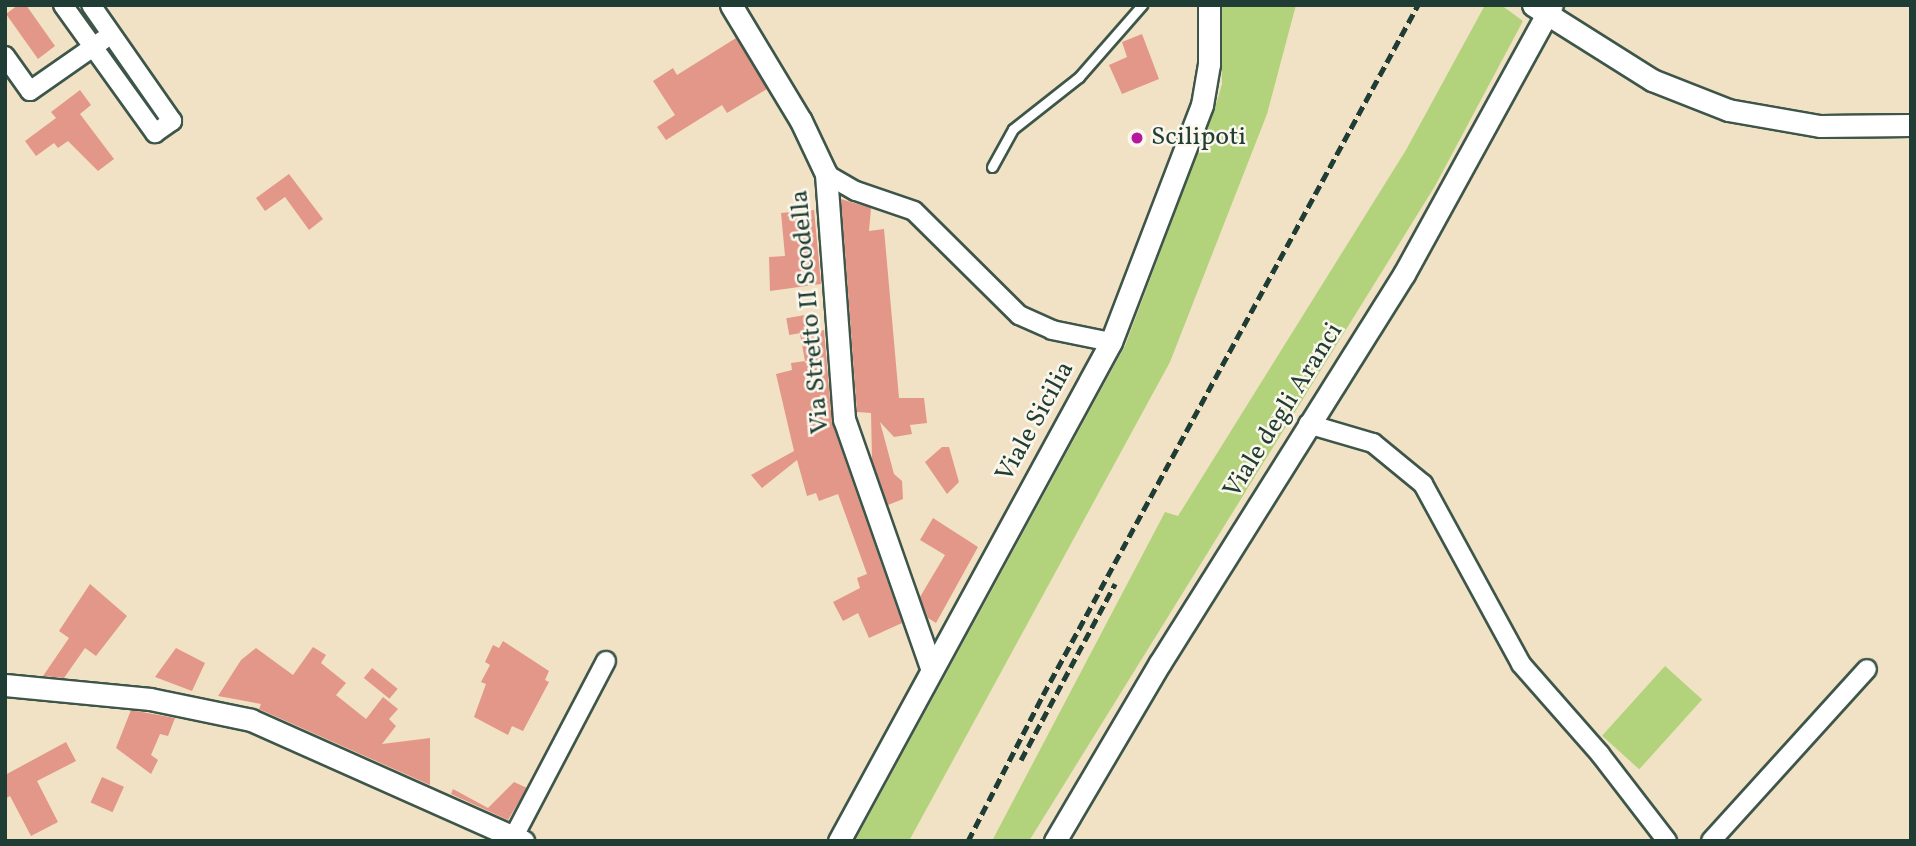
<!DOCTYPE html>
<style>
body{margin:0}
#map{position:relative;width:1916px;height:846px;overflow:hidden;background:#f1e2c5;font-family:Vollkorn,serif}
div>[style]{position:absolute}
.green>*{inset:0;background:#b2d37b;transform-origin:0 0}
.building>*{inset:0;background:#e39788;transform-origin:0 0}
.roads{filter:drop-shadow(2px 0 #3e564a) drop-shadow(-2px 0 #3e564a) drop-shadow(0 2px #3e564a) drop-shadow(0 -2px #3e564a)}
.service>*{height:9px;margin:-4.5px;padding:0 4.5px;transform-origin:4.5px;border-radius:4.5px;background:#fff}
.minor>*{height:18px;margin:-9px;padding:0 9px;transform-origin:9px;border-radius:9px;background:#fff}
.tertiary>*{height:21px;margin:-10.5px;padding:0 10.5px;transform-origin:10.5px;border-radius:10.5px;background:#fff}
.rail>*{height:5px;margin-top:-2.5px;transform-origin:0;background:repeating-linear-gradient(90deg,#1f3d34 0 10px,transparent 0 15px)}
.dots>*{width:19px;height:19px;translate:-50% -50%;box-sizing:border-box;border:4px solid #fbf7ec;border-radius:50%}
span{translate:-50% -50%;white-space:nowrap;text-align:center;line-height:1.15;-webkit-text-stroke:5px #fbf7ec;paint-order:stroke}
.poi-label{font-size:26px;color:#1f3d34}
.left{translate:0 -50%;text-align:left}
.street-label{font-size:26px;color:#1f3d34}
.frame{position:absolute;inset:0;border:7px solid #1f3d34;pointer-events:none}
</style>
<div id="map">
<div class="green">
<div style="clip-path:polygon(1220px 5px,1296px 5px,1267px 114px,1170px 362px,909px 841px,855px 841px,1125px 346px,1217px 101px,1222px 84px)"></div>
<div style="clip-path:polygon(1485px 5px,1501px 5px,1523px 21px,1435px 186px,1029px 841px,992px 841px,1165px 512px,1178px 516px,1406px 150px)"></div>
<div style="left:1665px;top:666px;width:50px;height:94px;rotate:42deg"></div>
</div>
<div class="building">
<div style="clip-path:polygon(18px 5px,26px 5px,55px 46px,38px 59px,6px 14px)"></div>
<div style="clip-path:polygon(1142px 34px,1159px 79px,1122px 94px,1109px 65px,1127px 57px,1122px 42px)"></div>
<div style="clip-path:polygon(736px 38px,767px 89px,727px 113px,722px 105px,666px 140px,657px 127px,675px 115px,653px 81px,673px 68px,677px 75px)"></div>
<div style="clip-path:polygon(80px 90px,91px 105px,80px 114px,114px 159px,98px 171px,68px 141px,58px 148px,54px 143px,36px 156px,25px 141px,56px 118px,51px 112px)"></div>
<div style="clip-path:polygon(289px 174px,323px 219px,309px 230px,285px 197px,265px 211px,256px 198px)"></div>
<div style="clip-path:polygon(841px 199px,871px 208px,869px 231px,884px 229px,899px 398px,924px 398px,927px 423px,910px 425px,912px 434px,894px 437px,880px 422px,894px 474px,902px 481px,903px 499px,888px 505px,872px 460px,871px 413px,857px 412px)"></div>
<div style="clip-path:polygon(814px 210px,821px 284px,770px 291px,769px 257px,785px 256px,781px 213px)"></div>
<div style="left:805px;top:315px;width:17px;height:19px;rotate:80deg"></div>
<div style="clip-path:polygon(824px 330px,832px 423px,902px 623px,869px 638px,858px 613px,843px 621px,833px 602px,860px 588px,857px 578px,867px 574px,838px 494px,819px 501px,816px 493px,807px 496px,797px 460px,762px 488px,751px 475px,794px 451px,776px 374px,792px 370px,791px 363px,805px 361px,800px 334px)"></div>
<div style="clip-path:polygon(942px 447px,949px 447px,959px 482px,947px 494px,925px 462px)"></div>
<div style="clip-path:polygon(933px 518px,978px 547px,936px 623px,928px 618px,920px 597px,945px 555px,920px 540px)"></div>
<div style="clip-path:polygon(90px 584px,127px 616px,96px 656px,85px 648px,64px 678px,43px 676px,69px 638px,59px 631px)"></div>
<div style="clip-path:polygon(503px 641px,549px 671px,545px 680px,549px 682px,523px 731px,512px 726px,508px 735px,474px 717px,486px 684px,481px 682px,490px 665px,485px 662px,493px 645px,499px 648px)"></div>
<div style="clip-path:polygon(313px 647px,326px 655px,321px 663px,346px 683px,336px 695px,366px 719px,383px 697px,398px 709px,389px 719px,396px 726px,382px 744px,430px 738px,430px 785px,259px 709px,261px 704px,218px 696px,241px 660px,256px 648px,293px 675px)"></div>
<div style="clip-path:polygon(176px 648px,205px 663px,192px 691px,155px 677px)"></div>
<div style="left:372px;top:668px;width:33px;height:13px;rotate:39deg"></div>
<div style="clip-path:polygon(131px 710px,175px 718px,168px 736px,160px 734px,151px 755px,158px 760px,151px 774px,116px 748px)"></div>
<div style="clip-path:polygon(66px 742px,76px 761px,37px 781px,58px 822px,31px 836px,10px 796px,5px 799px,5px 775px)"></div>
<div style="left:102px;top:777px;width:24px;height:28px;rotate:24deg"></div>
<div style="clip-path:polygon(514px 782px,527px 788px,508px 820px,451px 794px,453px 789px,488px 808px)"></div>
</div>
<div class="roads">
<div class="service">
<div style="left:992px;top:167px;width:43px;rotate:-61.1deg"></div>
<div style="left:1013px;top:129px;width:84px;rotate:-38.2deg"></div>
<div style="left:1079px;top:77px;width:96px;rotate:-48.8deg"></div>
</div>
<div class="minor">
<div style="left:63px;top:5px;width:158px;rotate:54.3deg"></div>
<div style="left:155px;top:133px;width:21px;rotate:-35deg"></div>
<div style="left:172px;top:121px;width:141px;rotate:-124.9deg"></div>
<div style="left:5px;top:56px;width:43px;rotate:54.5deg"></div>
<div style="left:30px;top:91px;width:89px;rotate:-34.9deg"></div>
<div style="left:826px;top:174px;width:34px;rotate:30deg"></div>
<div style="left:856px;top:191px;width:61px;rotate:19deg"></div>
<div style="left:914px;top:211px;width:148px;rotate:44.7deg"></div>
<div style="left:1019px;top:315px;width:36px;rotate:24deg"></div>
<div style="left:1052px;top:330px;width:60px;rotate:11.5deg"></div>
<div style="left:1308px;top:424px;width:68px;rotate:16.3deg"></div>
<div style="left:1373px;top:443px;width:65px;rotate:39.4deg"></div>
<div style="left:1423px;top:484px;width:205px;rotate:61.4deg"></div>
<div style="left:1521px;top:664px;width:120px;rotate:48.7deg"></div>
<div style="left:1600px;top:754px;width:110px;rotate:52.4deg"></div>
<div style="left:513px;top:838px;width:200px;rotate:-62.3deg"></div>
<div style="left:1711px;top:841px;width:232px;rotate:-47.8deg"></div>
</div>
<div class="tertiary">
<div style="left:731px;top:5px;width:135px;rotate:58.9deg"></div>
<div style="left:801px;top:121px;width:59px;rotate:64.7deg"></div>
<div style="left:826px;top:174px;width:246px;rotate:85.8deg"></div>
<div style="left:844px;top:419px;width:263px;rotate:70.7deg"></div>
<div style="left:1533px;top:5px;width:141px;rotate:32.2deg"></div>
<div style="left:1652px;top:80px;width:82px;rotate:21.5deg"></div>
<div style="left:1728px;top:110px;width:93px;rotate:9.9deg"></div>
<div style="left:1820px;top:126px;width:91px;rotate:-0.6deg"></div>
<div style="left:5px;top:685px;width:146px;rotate:5.5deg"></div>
<div style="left:150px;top:699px;width:103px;rotate:11.7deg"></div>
<div style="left:251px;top:720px;width:298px;rotate:24deg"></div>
<div style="left:839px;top:841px;width:568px;rotate:-61.41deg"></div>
<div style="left:1111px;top:342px;width:254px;rotate:-69deg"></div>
<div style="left:1202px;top:105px;width:42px;rotate:-80.3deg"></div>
<div style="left:1209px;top:64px;width:59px;rotate:-90deg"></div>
<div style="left:1055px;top:841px;width:207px;rotate:-59.5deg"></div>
<div style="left:1160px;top:663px;width:459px;rotate:-57.9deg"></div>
<div style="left:1404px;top:274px;width:307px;rotate:-61.2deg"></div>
</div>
</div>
<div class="rail">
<div style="left:1021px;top:760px;width:200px;rotate:-61.9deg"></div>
<div style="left:968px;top:841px;width:164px;rotate:-62.8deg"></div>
<div style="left:1043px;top:695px;width:785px;rotate:-61.48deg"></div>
</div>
<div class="dots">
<div style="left:1137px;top:138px;background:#b5179e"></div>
</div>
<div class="poi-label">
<span class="left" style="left:1151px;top:138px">Scilipoti</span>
</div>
<div class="street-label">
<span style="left:811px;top:312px;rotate:-95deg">Via Stretto II Scodella</span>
<span style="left:1284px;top:411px;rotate:-58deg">Viale degli Aranci</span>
<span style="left:1036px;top:422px;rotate:-61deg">Viale Sicilia</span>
</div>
<div class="frame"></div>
</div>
